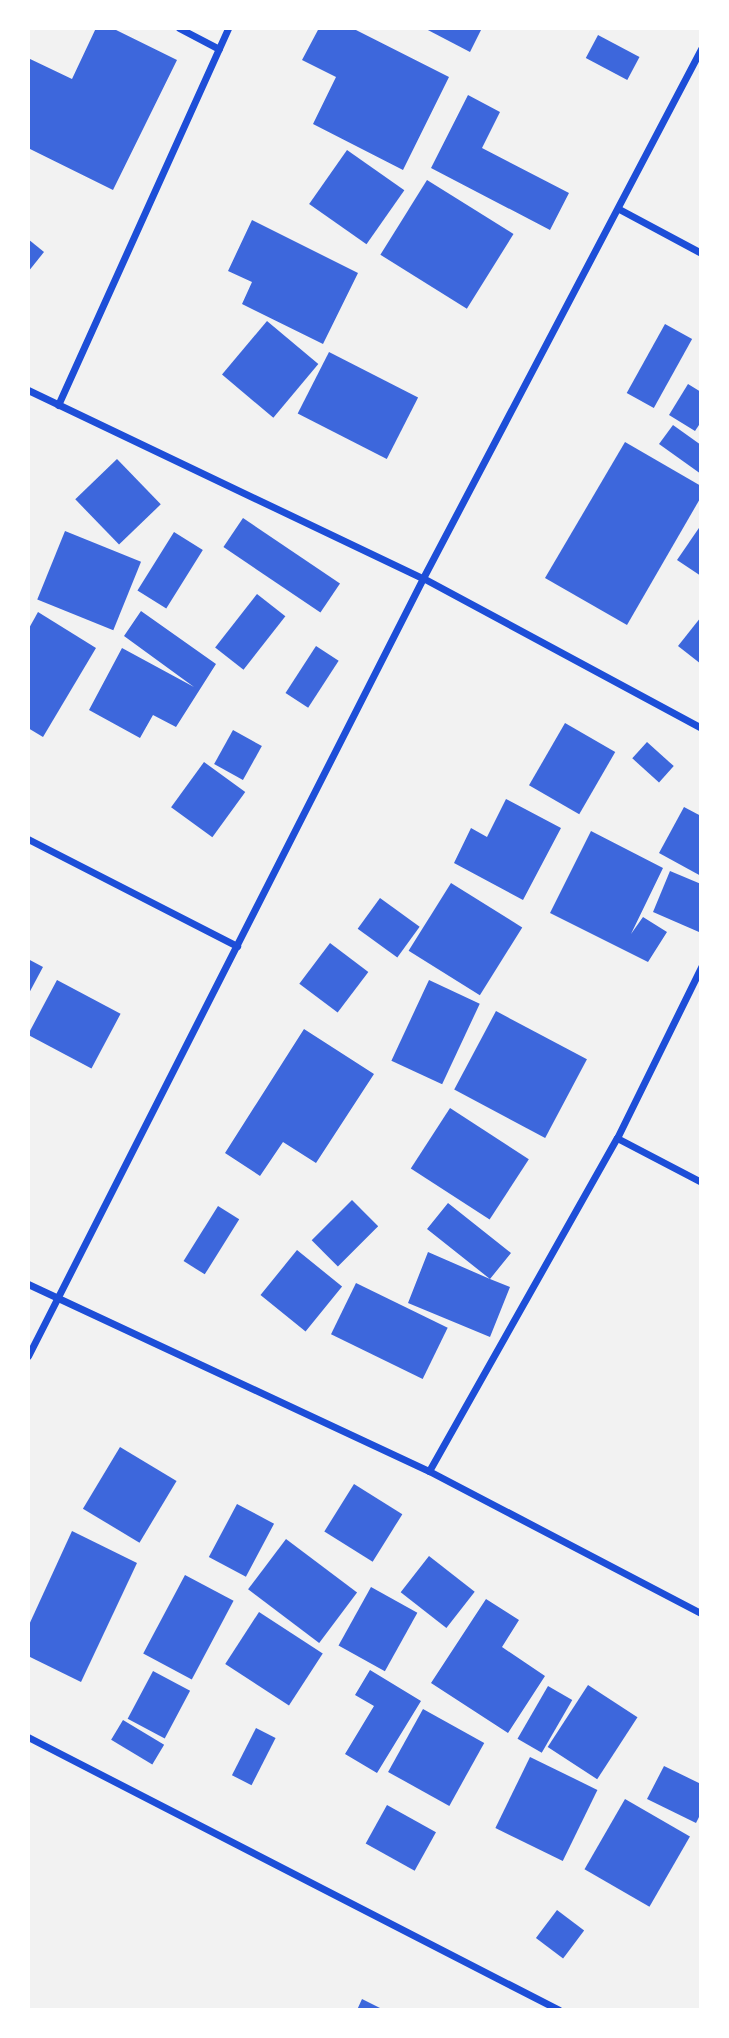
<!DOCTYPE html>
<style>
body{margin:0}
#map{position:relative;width:729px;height:2038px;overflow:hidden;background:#f2f2f2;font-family:Mulish,sans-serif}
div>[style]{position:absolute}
.building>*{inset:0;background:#3d67dc;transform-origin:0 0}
.minor>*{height:7px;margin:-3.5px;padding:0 3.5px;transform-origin:3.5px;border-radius:3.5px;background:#1d4ed8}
span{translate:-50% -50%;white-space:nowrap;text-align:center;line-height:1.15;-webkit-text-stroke:6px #fff;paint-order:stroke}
.frame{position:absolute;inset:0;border:30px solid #fff;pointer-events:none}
</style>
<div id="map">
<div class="building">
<div style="clip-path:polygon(96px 28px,112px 28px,177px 60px,113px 190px,28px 148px,28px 58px,72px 79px)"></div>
<div style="clip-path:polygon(319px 28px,352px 28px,449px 77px,403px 170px,313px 124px,336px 77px,302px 60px)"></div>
<div style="clip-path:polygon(424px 28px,482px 28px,470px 52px)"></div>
<div style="left:598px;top:35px;width:47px;height:26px;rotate:28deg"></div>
<div style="clip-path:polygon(468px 95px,500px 112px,482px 148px,569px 193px,550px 230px,431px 168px)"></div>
<div style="left:347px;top:150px;width:70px;height:66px;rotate:35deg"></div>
<div style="left:427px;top:180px;width:102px;height:88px;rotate:32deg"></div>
<div style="clip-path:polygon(252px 220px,358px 273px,323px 344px,242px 304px,252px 282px,228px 271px)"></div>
<div style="clip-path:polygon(28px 239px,44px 252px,28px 272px)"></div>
<div style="left:267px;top:321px;width:67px;height:70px;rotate:40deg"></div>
<div style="left:665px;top:324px;width:31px;height:79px;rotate:29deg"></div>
<div style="left:329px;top:352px;width:100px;height:69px;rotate:27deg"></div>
<div style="clip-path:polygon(688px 384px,701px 392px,701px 422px,695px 431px,669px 415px)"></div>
<div style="clip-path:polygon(673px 425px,701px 445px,701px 474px,659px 444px)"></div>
<div style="clip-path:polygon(625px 442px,701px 486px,701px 497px,627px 625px,545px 578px)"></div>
<div style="left:117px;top:459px;width:63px;height:58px;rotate:46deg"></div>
<div style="left:243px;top:518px;width:117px;height:35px;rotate:34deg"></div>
<div style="clip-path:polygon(701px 525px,701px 576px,677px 560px)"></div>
<div style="left:65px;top:531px;width:82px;height:74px;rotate:22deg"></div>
<div style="left:174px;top:532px;width:34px;height:69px;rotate:32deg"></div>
<div style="left:257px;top:594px;width:36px;height:68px;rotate:38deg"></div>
<div style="clip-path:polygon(141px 611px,216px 664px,176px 727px,153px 715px,140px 738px,89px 710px,122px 648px,194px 687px,124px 636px)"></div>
<div style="clip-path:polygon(38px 612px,96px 648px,43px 737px,28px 728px,28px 630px)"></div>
<div style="clip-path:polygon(701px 617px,701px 664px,678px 646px)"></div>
<div style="left:316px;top:646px;width:27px;height:56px;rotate:33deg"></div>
<div style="left:565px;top:723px;width:58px;height:72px;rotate:30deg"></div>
<div style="left:233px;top:730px;width:33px;height:39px;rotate:29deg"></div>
<div style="left:647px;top:742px;width:36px;height:22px;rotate:42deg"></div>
<div style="left:204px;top:762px;width:51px;height:56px;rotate:36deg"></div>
<div style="clip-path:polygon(506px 799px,561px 828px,523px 900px,454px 863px,471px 828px,487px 837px)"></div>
<div style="clip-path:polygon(684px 807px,701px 816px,701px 876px,659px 853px)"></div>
<div style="clip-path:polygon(591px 831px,663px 868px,631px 934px,643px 917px,667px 932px,648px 962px,550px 913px)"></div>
<div style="clip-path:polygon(670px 871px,701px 884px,699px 932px,653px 912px)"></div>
<div style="left:451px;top:883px;width:84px;height:80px;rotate:32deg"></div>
<div style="left:380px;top:898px;width:49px;height:38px;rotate:36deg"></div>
<div style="left:330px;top:943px;width:48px;height:51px;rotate:37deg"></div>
<div style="clip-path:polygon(28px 959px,43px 967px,28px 995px)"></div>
<div style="left:57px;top:980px;width:72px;height:62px;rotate:28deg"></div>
<div style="left:429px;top:980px;width:56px;height:89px;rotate:25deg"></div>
<div style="left:496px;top:1011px;width:103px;height:89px;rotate:28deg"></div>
<div style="clip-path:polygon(304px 1029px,374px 1074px,316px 1163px,283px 1142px,260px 1176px,225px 1153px)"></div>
<div style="left:450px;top:1108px;width:94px;height:72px;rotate:33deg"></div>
<div style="left:352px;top:1200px;width:37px;height:57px;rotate:45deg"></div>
<div style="clip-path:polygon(448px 1203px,511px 1253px,490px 1279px,510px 1287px,490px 1337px,408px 1303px,428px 1252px,490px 1279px,427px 1229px)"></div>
<div style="left:218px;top:1206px;width:25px;height:65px;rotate:32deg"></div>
<div style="left:297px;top:1250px;width:58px;height:58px;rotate:39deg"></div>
<div style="left:356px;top:1283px;width:102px;height:57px;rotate:26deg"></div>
<div style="left:120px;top:1447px;width:66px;height:72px;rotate:31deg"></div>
<div style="left:354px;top:1484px;width:57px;height:56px;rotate:32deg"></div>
<div style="left:237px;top:1504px;width:42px;height:60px;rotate:28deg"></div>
<div style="clip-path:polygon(72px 1531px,137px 1563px,81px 1682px,28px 1656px,28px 1627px)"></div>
<div style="left:286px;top:1539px;width:89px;height:63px;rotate:37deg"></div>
<div style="left:429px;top:1556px;width:58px;height:46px;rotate:38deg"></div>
<div style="left:185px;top:1575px;width:55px;height:89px;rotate:28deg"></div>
<div style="left:371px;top:1587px;width:53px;height:67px;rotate:29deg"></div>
<div style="clip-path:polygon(486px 1599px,519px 1620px,502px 1647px,545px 1676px,508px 1733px,431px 1683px)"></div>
<div style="left:259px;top:1612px;width:76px;height:62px;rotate:33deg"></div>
<div style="clip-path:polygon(370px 1670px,421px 1701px,377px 1773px,345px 1754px,374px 1706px,355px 1695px)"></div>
<div style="left:153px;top:1671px;width:42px;height:54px;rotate:28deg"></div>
<div style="left:588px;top:1685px;width:59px;height:74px;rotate:33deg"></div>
<div style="left:548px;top:1686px;width:28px;height:61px;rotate:30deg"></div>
<div style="left:423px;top:1709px;width:70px;height:72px;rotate:29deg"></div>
<div style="left:123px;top:1720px;width:48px;height:23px;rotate:31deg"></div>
<div style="left:256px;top:1728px;width:22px;height:53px;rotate:27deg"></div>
<div style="left:530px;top:1757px;width:75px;height:79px;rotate:26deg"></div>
<div style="clip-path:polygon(664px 1766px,701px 1784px,701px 1813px,696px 1823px,647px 1799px)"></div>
<div style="left:625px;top:1799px;width:75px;height:81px;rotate:30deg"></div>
<div style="left:387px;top:1805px;width:56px;height:44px;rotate:29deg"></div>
<div style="left:557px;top:1910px;width:34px;height:35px;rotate:37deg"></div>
<div style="clip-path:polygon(362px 1999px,384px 2010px,357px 2010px)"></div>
</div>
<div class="minor">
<div style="left:179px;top:28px;width:45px;rotate:27.7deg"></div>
<div style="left:619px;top:209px;width:93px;rotate:28.2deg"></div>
<div style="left:28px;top:390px;width:437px;rotate:25.5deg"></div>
<div style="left:423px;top:578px;width:316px;rotate:28.3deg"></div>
<div style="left:58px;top:405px;width:414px;rotate:-65.7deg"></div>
<div style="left:28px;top:839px;width:235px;rotate:27.1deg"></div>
<div style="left:617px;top:1138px;width:95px;rotate:27.6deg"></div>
<div style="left:28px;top:1284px;width:442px;rotate:25deg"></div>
<div style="left:429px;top:1471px;width:307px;rotate:27.6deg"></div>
<div style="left:28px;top:1356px;width:873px;rotate:-63.08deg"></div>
<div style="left:423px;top:578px;width:598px;rotate:-62.28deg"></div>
<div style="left:429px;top:1471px;width:382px;rotate:-60.6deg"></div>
<div style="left:617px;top:1138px;width:191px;rotate:-63.8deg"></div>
<div style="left:28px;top:1737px;width:597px;rotate:27.21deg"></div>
</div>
<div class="frame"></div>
</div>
